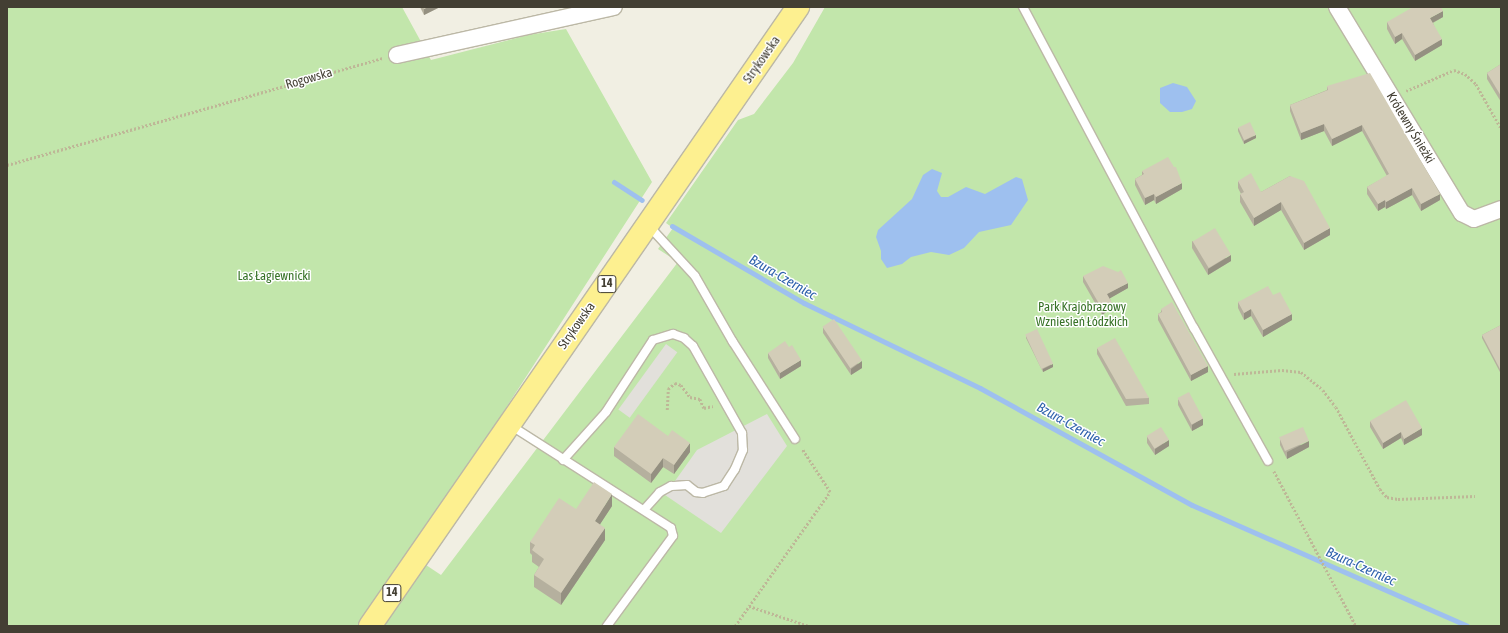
<!DOCTYPE html>
<meta charset="utf-8">
<style>
body{margin:0}
#map{position:relative;width:1508px;height:633px;overflow:hidden;background:#f1efe3;font-family:"Asap Condensed",sans-serif}
div>[style]{position:absolute}
.green>*{inset:0;background:#c2e6ab}
.parking>*{inset:0;background:#e2e0db;transform-origin:0 0}
.water>*{inset:0;background:#9ec0ef}
.stream>*{height:5px;margin:-2.5px;padding:0 2.5px;transform-origin:2.5px;border-radius:2.5px;background:#9ec0ef}
.path>*{height:2.5px;margin-top:-1.25px;transform-origin:0;background:repeating-linear-gradient(90deg,#beb797 0 2px,transparent 0 4px)}
.roads{filter:drop-shadow(1px 0 #bcb8a6) drop-shadow(-1px 0 #bcb8a6) drop-shadow(0 1px #bcb8a6) drop-shadow(0 -1px #bcb8a6)}
.service>*{height:8px;margin:-4px;padding:0 4px;transform-origin:4px;border-radius:4px;background:#fff}
.minor>*{height:16px;margin:-8px;padding:0 8px;transform-origin:8px;border-radius:8px;background:#fff}
.primary>*{height:22px;margin:-11px;padding:0 11px;transform-origin:11px;border-radius:11px;background:#fdf090}
.wall>*{inset:0;background:#b5b09e}
.shaded-wall>*{inset:0;background:#949081}
.building>*{inset:0;background:#d3cdb8;transform-origin:0 0}
span{translate:-50% -50%;white-space:nowrap;text-align:center;line-height:1.15;-webkit-text-stroke:3px #fff;paint-order:stroke}
.shield-label span{padding:1px 3px;background:#fff;border:1px solid;border-radius:3px;-webkit-text-stroke-width:0}
.shield-label{font-size:12px;color:#433f33;font-weight:700}
.street-label{font-size:13px;color:#433f33}
.park-label{font-size:13px;color:#387328}
.water-label{font-size:14px;color:#2f62ac;font-style:italic}
.frame{position:absolute;inset:0;border:8px solid #433f33;pointer-events:none}
</style>
<div id="map">
<div class="green">
<div style="clip-path:polygon(7px 7px,402px 7px,431px 60px,528px 35px,566px 29px,652px 182px,411px 555px,441px 575px,678px 262px,658px 249px,673px 228px,666px 223px,738px 120px,754px 114px,793px 63px,825px 7px,1501px 7px,1501px 626px,7px 626px)"></div>
</div>
<div class="parking">
<div style="left:666px;top:344px;width:14px;height:81px;rotate:36deg"></div>
<div style="clip-path:polygon(767px 414px,787px 446px,721px 533px,665px 495px,697px 450px)"></div>
</div>
<div class="water">
<div style="clip-path:polygon(1173px 83px,1187px 87px,1196px 101px,1192px 109px,1182px 112px,1170px 112px,1160px 103px,1160px 88px)"></div>
<div style="clip-path:polygon(932px 169px,942px 173px,937px 191px,941px 197px,948px 197px,966px 187px,985px 194px,1016px 177px,1022px 179px,1028px 200px,1011px 225px,979px 232px,964px 248px,949px 255px,931px 252px,911px 257px,902px 264px,887px 268px,881px 259px,881px 251px,876px 237px,878px 230px,912px 199px,923px 175px)"></div>
</div>
<div class="stream">
<div style="left:614px;top:182px;width:33px;rotate:33deg"></div>
<div style="left:672px;top:226px;width:153px;rotate:30.3deg"></div>
<div style="left:804px;top:303px;width:195px;rotate:25.8deg"></div>
<div style="left:980px;top:388px;width:242px;rotate:28.9deg"></div>
<div style="left:1192px;top:505px;width:300px;rotate:23.7deg"></div>
</div>
<div class="path">
<div style="left:1406px;top:91px;width:52px;rotate:-23.6deg"></div>
<div style="left:1454px;top:70px;width:12px;rotate:20deg"></div>
<div style="left:1465px;top:74px;width:15px;rotate:42deg"></div>
<div style="left:1476px;top:84px;width:51px;rotate:60.4deg"></div>
<div style="left:7px;top:165px;width:391px;rotate:-15.9deg"></div>
<div style="left:1234px;top:374px;width:48px;rotate:-4.8deg"></div>
<div style="left:1282px;top:370px;width:19px;rotate:6deg"></div>
<div style="left:1301px;top:372px;width:28px;rotate:39deg"></div>
<div style="left:1323px;top:390px;width:21px;rotate:53deg"></div>
<div style="left:1336px;top:407px;width:93px;rotate:61.8deg"></div>
<div style="left:1380px;top:489px;width:11px;rotate:49deg"></div>
<div style="left:1387px;top:497px;width:11px;rotate:10deg"></div>
<div style="left:1398px;top:499px;width:77px;rotate:-2.2deg"></div>
<div style="left:667px;top:410px;width:21px;rotate:-87deg"></div>
<div style="left:668px;top:389px;width:9px;rotate:-41deg"></div>
<div style="left:675px;top:383px;width:6px;rotate:18deg"></div>
<div style="left:681px;top:385px;width:15px;rotate:53deg"></div>
<div style="left:690px;top:397px;width:10px;rotate:11deg"></div>
<div style="left:700px;top:399px;width:10px;rotate:66deg"></div>
<div style="left:704px;top:408px;width:9px;rotate:-13deg"></div>
<div style="left:1274px;top:471px;width:175px;rotate:62.1deg"></div>
<div style="left:749px;top:606px;width:63px;rotate:18.4deg"></div>
<div style="left:735px;top:626px;width:164px;rotate:-54.7deg"></div>
<div style="left:830px;top:492px;width:51px;rotate:-123.1deg"></div>
</div>
<div class="roads">
<div class="service">
<div style="left:1023px;top:7px;width:364px;rotate:62deg"></div>
<div style="left:1194px;top:328px;width:152px;rotate:60.9deg"></div>
<div style="left:648px;top:225px;width:69px;rotate:47.3deg"></div>
<div style="left:695px;top:276px;width:76px;rotate:60.1deg"></div>
<div style="left:733px;top:342px;width:115px;rotate:57.4deg"></div>
<div style="left:510px;top:425px;width:191px;rotate:32.6deg"></div>
<div style="left:671px;top:528px;width:8px;rotate:76deg"></div>
<div style="left:673px;top:536px;width:112px;rotate:126.3deg"></div>
<div style="left:563px;top:460px;width:64px;rotate:-48.1deg"></div>
<div style="left:606px;top:412px;width:86px;rotate:-56.9deg"></div>
<div style="left:653px;top:340px;width:21px;rotate:-17deg"></div>
<div style="left:673px;top:334px;width:12px;rotate:20deg"></div>
<div style="left:684px;top:338px;width:12px;rotate:42deg"></div>
<div style="left:693px;top:346px;width:100px;rotate:60.6deg"></div>
<div style="left:742px;top:433px;width:17px;rotate:87deg"></div>
<div style="left:743px;top:450px;width:21px;rotate:113deg"></div>
<div style="left:735px;top:469px;width:20px;rotate:123deg"></div>
<div style="left:724px;top:486px;width:22px;rotate:162deg"></div>
<div style="left:703px;top:493px;width:7px;rotate:-172deg"></div>
<div style="left:696px;top:492px;width:11px;rotate:-142deg"></div>
<div style="left:687px;top:485px;width:16px;rotate:176deg"></div>
<div style="left:671px;top:486px;width:13px;rotate:151deg"></div>
<div style="left:660px;top:492px;width:24px;rotate:132deg"></div>
</div>
<div class="minor">
<div style="left:1337px;top:7px;width:241px;rotate:58.8deg"></div>
<div style="left:1462px;top:213px;width:13px;rotate:27deg"></div>
<div style="left:1474px;top:219px;width:29px;rotate:-20deg"></div>
<div style="left:397px;top:55px;width:222px;rotate:-12.5deg"></div>
</div>
<div class="primary">
<div style="left:370px;top:626px;width:753px;rotate:-55.34deg"></div>
</div>
</div>
<div class="wall">
<div style="clip-path:polygon(420px 7px,440px 7px,424px 15px)"></div>
<div style="clip-path:polygon(1443px 17px,1433px 23px,1442px 45px,1415px 61px,1402px 39px,1395px 44px,1387px 29px,1387px 22px)"></div>
<div style="clip-path:polygon(1501px 64px,1501px 102px,1487px 79px,1487px 73px)"></div>
<div style="clip-path:polygon(1327px 86px,1440px 200px,1421px 211px,1412px 195px,1386px 209px,1385px 207px,1378px 211px,1367px 194px,1367px 187px,1387px 176px,1362px 131px,1332px 146px,1324px 131px,1301px 140px,1290px 111px,1290px 105px,1327px 90px)"></div>
<div style="clip-path:polygon(1238px 128px,1256px 138px,1244px 144px,1238px 131px)"></div>
<div style="clip-path:polygon(1142px 171px,1182px 189px,1156px 204px,1154px 200px,1145px 205px,1135px 185px,1135px 179px,1142px 175px)"></div>
<div style="clip-path:polygon(1290px 176px,1330px 235px,1304px 250px,1281px 210px,1254px 226px,1240px 202px,1240px 194px,1241px 194px,1238px 188px,1238px 181px,1261px 192px)"></div>
<div style="clip-path:polygon(1192px 241px,1231px 261px,1208px 275px,1192px 248px)"></div>
<div style="clip-path:polygon(1083px 276px,1128px 288px,1110px 298px,1112px 308px,1102px 315px,1083px 282px)"></div>
<div style="clip-path:polygon(1273px 295px,1292px 320px,1263px 337px,1251px 316px,1244px 320px,1238px 308px,1238px 302px)"></div>
<div style="clip-path:polygon(1161px 309px,1208px 372px,1191px 381px,1158px 320px,1158px 314px,1161px 312px)"></div>
<div style="clip-path:polygon(1501px 325px,1501px 374px,1482px 338px,1482px 335px)"></div>
<div style="clip-path:polygon(823px 327px,862px 368px,851px 375px,823px 333px)"></div>
<div style="clip-path:polygon(1026px 335px,1053px 367px,1043px 372px,1026px 338px)"></div>
<div style="clip-path:polygon(1097px 348px,1149px 398px,1149px 404px,1126px 406px,1097px 354px)"></div>
<div style="clip-path:polygon(768px 353px,801px 366px,780px 379px,768px 358px)"></div>
<div style="clip-path:polygon(1178px 399px,1203px 425px,1192px 431px,1178px 405px)"></div>
<div style="clip-path:polygon(1370px 421px,1422px 435px,1404px 445px,1401px 438px,1383px 449px,1370px 427px)"></div>
<div style="clip-path:polygon(1147px 436px,1169px 446px,1155px 455px,1147px 443px)"></div>
<div style="clip-path:polygon(1280px 439px,1309px 447px,1287px 459px,1280px 445px)"></div>
<div style="clip-path:polygon(614px 447px,690px 452px,674px 474px,663px 467px,651px 483px,614px 456px)"></div>
<div style="clip-path:polygon(612px 506px,600px 524px,605px 540px,561px 605px,534px 587px,534px 575px,539px 567px,532px 562px,532px 555px,530px 553px,530px 542px,576px 509px)"></div>
</div>
<div class="shaded-wall">
<div style="clip-path:polygon(428px 7px,440px 7px,424px 15px,424px 9px)"></div>
<div style="clip-path:polygon(1443px 11px,1443px 17px,1430px 24px,1430px 18px)"></div>
<div style="clip-path:polygon(1402px 33px,1402px 39px,1395px 44px,1395px 37px)"></div>
<div style="clip-path:polygon(1442px 39px,1442px 45px,1415px 61px,1415px 55px)"></div>
<div style="clip-path:polygon(1324px 124px,1324px 131px,1301px 140px,1301px 133px)"></div>
<div style="clip-path:polygon(1362px 125px,1362px 131px,1332px 146px,1332px 139px)"></div>
<div style="clip-path:polygon(1256px 135px,1256px 138px,1244px 144px,1244px 141px)"></div>
<div style="clip-path:polygon(1182px 183px,1182px 189px,1156px 204px,1156px 197px)"></div>
<div style="clip-path:polygon(1412px 188px,1412px 195px,1386px 209px,1386px 202px)"></div>
<div style="clip-path:polygon(1154px 194px,1154px 200px,1145px 205px,1145px 198px)"></div>
<div style="clip-path:polygon(1440px 194px,1440px 200px,1421px 211px,1421px 204px)"></div>
<div style="clip-path:polygon(1385px 200px,1385px 207px,1378px 211px,1378px 204px)"></div>
<div style="clip-path:polygon(1281px 202px,1281px 210px,1254px 226px,1254px 218px)"></div>
<div style="clip-path:polygon(1330px 228px,1330px 235px,1304px 250px,1304px 243px)"></div>
<div style="clip-path:polygon(1231px 255px,1231px 261px,1208px 275px,1208px 269px)"></div>
<div style="clip-path:polygon(1128px 283px,1128px 288px,1107px 300px,1107px 294px)"></div>
<div style="clip-path:polygon(1112px 303px,1112px 308px,1102px 315px,1102px 309px)"></div>
<div style="clip-path:polygon(1251px 309px,1251px 316px,1244px 320px,1244px 313px)"></div>
<div style="clip-path:polygon(1292px 314px,1292px 320px,1263px 337px,1263px 330px)"></div>
<div style="clip-path:polygon(801px 360px,801px 366px,780px 379px,780px 373px)"></div>
<div style="clip-path:polygon(862px 361px,862px 368px,851px 375px,851px 369px)"></div>
<div style="clip-path:polygon(1053px 364px,1053px 367px,1043px 372px,1043px 369px)"></div>
<div style="clip-path:polygon(1208px 366px,1208px 372px,1191px 381px,1191px 375px)"></div>
<div style="clip-path:polygon(1203px 418px,1203px 425px,1192px 431px,1192px 425px)"></div>
<div style="clip-path:polygon(1422px 428px,1422px 435px,1404px 445px,1404px 439px)"></div>
<div style="clip-path:polygon(1401px 432px,1401px 438px,1383px 449px,1383px 443px)"></div>
<div style="clip-path:polygon(1169px 440px,1169px 446px,1155px 455px,1155px 449px)"></div>
<div style="clip-path:polygon(1309px 441px,1309px 447px,1287px 459px,1287px 452px)"></div>
<div style="clip-path:polygon(690px 443px,690px 452px,674px 474px,674px 465px)"></div>
<div style="clip-path:polygon(663px 458px,663px 467px,651px 483px,651px 474px)"></div>
<div style="clip-path:polygon(612px 494px,612px 506px,595px 532px,595px 521px)"></div>
<div style="clip-path:polygon(605px 528px,605px 540px,561px 605px,561px 593px)"></div>
</div>
<div class="building">
<div style="clip-path:polygon(423px 7px,428px 7px,424px 9px)"></div>
<div style="clip-path:polygon(1413px 7px,1441px 7px,1443px 11px,1430px 18px,1442px 39px,1415px 55px,1402px 33px,1395px 37px,1387px 22px)"></div>
<div style="clip-path:polygon(1501px 64px,1501px 96px,1487px 73px)"></div>
<div style="clip-path:polygon(1370px 73px,1440px 194px,1421px 204px,1412px 188px,1386px 202px,1385px 200px,1378px 204px,1367px 187px,1389px 174px,1362px 125px,1332px 139px,1324px 124px,1301px 133px,1290px 105px,1328px 90px,1327px 86px)"></div>
<div style="left:1250px;top:122px;width:14px;height:13px;rotate:65deg"></div>
<div style="clip-path:polygon(1168px 157px,1174px 167px,1176px 167px,1182px 183px,1156px 197px,1154px 194px,1145px 198px,1135px 179px,1144px 174px,1142px 171px)"></div>
<div style="clip-path:polygon(1251px 173px,1261px 192px,1290px 176px,1304px 181px,1330px 228px,1304px 243px,1281px 202px,1254px 218px,1240px 194px,1244px 192px,1238px 181px)"></div>
<div style="left:1215px;top:228px;width:31px;height:26px;rotate:59deg"></div>
<div style="clip-path:polygon(1103px 266px,1118px 272px,1121px 270px,1128px 283px,1107px 294px,1112px 303px,1102px 309px,1083px 276px)"></div>
<div style="clip-path:polygon(1268px 286px,1273px 295px,1280px 292px,1292px 314px,1263px 330px,1251px 309px,1244px 313px,1238px 302px)"></div>
<div style="clip-path:polygon(1172px 302px,1208px 366px,1191px 375px,1158px 314px,1162px 312px,1161px 309px)"></div>
<div style="left:834px;top:319px;width:50px;height:14px;rotate:56deg"></div>
<div style="clip-path:polygon(1501px 325px,1501px 371px,1482px 335px)"></div>
<div style="left:1037px;top:329px;width:38px;height:13px;rotate:65deg"></div>
<div style="clip-path:polygon(1115px 338px,1149px 398px,1126px 399px,1097px 348px)"></div>
<div style="clip-path:polygon(785px 341px,789px 347px,792px 345px,801px 360px,780px 373px,768px 353px)"></div>
<div style="left:1189px;top:392px;width:30px;height:13px;rotate:62deg"></div>
<div style="clip-path:polygon(1406px 400px,1422px 428px,1404px 439px,1401px 432px,1383px 443px,1370px 421px)"></div>
<div style="clip-path:polygon(638px 414px,668px 436px,672px 430px,690px 443px,674px 465px,663px 458px,651px 474px,614px 447px)"></div>
<div style="left:1161px;top:427px;width:15px;height:17px;rotate:58deg"></div>
<div style="left:1303px;top:427px;width:15px;height:26px;rotate:67deg"></div>
<div style="clip-path:polygon(594px 482px,612px 494px,595px 521px,605px 528px,561px 593px,534px 575px,544px 559px,532px 550px,535px 545px,530px 542px,559px 498px,576px 509px)"></div>
</div>
<div class="shield-label">
<span style="left:607px;top:284px">14</span>
<span style="left:392px;top:593px">14</span>
</div>
<div class="street-label">
<span style="left:762px;top:60px;rotate:-55deg">Strykowska</span>
<span style="left:309px;top:79px;rotate:-16deg">Rogowska</span>
<span style="left:1410px;top:128px;rotate:59deg">Królewny Śnieżki</span>
<span style="left:577px;top:326px;rotate:-55deg">Strykowska</span>
</div>
<div class="park-label">
<span style="left:274px;top:276px">Las Łagiewnicki</span>
<span style="left:1082px;top:315px">Park Krajobrazowy<br>Wzniesień Łódzkich</span>
</div>
<div class="water-label">
<span style="left:783px;top:277px;rotate:30deg">Bzura-Czerniec</span>
<span style="left:1071px;top:424px;rotate:29deg">Bzura-Czerniec</span>
<span style="left:1361px;top:566px;rotate:24deg">Bzura-Czerniec</span>
</div>
<div class="frame"></div>
</div>
